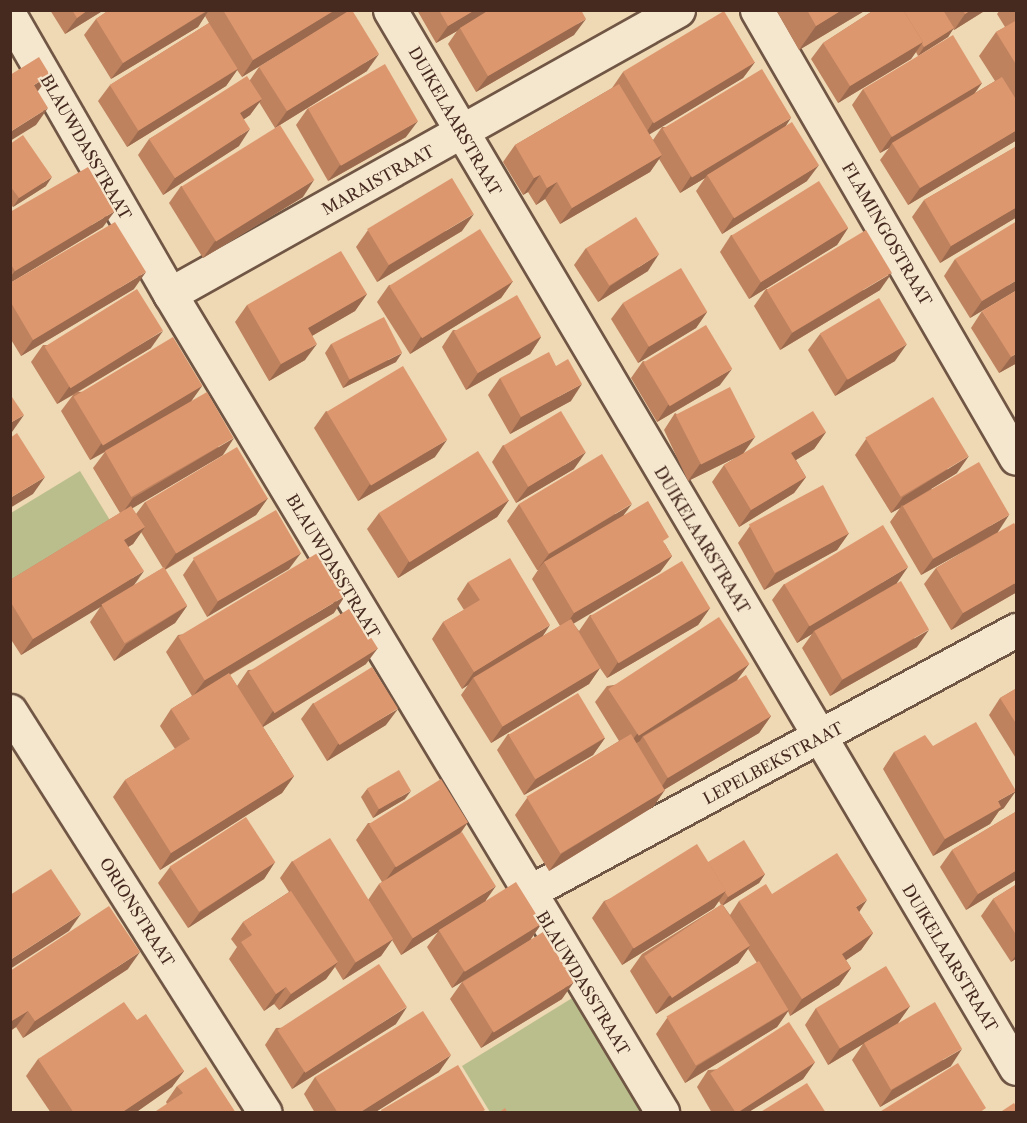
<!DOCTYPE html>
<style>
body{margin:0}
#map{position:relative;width:1027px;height:1123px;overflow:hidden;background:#efd8b4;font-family:"Libre Caslon Text",serif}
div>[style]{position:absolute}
.green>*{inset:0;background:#babe8c}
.roads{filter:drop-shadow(2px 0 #705644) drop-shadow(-2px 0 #705644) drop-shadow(0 2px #705644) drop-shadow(0 -2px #705644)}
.minor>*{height:33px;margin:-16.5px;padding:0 16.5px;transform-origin:16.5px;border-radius:16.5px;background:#f5e6ce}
.wall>*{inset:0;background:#be825f}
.shaded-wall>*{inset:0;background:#9b6a4e}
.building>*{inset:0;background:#dd976f;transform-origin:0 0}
span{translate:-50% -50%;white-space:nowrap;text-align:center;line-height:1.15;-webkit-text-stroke:4.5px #f5e6ce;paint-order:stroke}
.street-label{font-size:16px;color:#462a1f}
.frame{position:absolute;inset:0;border:12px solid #462a1f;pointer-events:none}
</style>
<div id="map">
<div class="green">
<div style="clip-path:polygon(80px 471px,111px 522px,11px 583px,11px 513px)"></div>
<div style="clip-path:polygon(582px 992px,656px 1112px,490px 1112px,462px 1066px)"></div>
</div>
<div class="roads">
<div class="minor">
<div style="left:390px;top:10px;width:1229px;rotate:59.39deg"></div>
<div style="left:757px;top:10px;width:517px;rotate:59.97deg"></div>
<div style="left:10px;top:16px;width:321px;rotate:60.1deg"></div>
<div style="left:170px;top:294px;width:955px;rotate:58.97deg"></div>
<div style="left:170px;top:294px;width:582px;rotate:-29.21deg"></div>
<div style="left:10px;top:711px;width:475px;rotate:57.6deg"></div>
<div style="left:529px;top:892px;width:553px;rotate:-28.28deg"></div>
</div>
</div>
<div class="wall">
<div style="clip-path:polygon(50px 10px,104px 10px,65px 34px)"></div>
<div style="clip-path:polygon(109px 10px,349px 10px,348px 12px,367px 71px,275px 128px,259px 102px,250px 115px,244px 119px,239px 146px,163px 195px,138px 155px,149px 139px,250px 80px,259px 67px,328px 24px,242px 77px,237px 70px,226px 86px,127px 147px,98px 101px,110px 85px,209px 23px,205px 16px,198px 27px,111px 79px,84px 35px,96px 19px)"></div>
<div style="clip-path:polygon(417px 10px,581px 10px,574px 35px,476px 92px,448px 44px,457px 31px,436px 43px)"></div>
<div style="clip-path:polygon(776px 10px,866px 10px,799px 50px)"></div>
<div style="clip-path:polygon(874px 10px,986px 10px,954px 30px,953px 29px,948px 37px,918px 56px,916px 52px,911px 59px,838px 103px,811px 59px,823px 43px)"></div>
<div style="clip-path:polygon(1000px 10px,1017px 10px,1017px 140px,908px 205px,880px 160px,889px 148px,880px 153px,852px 105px,863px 89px,982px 83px,975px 93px,995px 81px,979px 56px,996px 32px,1005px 27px,997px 14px)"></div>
<div style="clip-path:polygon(755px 62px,743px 78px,649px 134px,653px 140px,662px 127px,785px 127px,807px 181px,722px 234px,696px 191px,705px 178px,680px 193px,659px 159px,650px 172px,560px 224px,545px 199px,536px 205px,528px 192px,523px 195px,503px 162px,515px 145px,612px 88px,623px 72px)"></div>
<div style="clip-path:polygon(308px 108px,406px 137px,328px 181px,296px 125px)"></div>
<div style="clip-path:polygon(10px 144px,46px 186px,13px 207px,10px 204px)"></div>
<div style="clip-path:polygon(1017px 146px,1017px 217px,940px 263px,912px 217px,924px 200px)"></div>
<div style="clip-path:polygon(181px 186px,303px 197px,203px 258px,169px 203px)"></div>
<div style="clip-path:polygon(10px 212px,103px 227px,10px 283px)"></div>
<div style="clip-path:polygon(848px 228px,837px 245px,749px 299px,720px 252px,731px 235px)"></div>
<div style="clip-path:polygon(368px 230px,462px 231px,377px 282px,356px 247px)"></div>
<div style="clip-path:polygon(586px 248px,648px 271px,598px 302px,574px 265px)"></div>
<div style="clip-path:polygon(955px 259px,1017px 290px,970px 318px,944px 276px)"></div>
<div style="clip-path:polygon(513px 281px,501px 298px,410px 354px,377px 302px,389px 285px)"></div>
<div style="clip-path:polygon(10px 283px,134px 289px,21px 356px,10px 338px)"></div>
<div style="clip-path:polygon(766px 289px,880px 290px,780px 350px,754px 306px)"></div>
<div style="clip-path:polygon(367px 294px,355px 311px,312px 336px,305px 360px,269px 381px,235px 322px,247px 305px)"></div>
<div style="clip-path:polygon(623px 303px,707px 312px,696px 328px,638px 363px,611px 319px)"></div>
<div style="clip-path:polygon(982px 311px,1017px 363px,999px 373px,971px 328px)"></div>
<div style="clip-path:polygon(453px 330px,541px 337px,530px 354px,466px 390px,442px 347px)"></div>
<div style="clip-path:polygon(820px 334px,895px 361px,835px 396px,808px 350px)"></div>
<div style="clip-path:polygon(331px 344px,396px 362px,343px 388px,325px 353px)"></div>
<div style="clip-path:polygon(evenodd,43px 345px,151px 348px,78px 392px,202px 386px,191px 401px,223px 455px,132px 508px,136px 514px,145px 502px,268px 498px,256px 515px,165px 570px,187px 606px,175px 623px,114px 661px,90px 622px,101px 606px,21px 655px,10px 638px,10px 580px,120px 513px,93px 468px,105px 452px,90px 460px,61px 411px,73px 395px,57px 404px,31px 362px,43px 345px,141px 532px,163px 568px,133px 586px,128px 547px,133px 544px,141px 532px)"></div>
<div style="clip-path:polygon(643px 361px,720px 385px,657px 422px,631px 378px)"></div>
<div style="clip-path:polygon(500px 378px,571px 401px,510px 434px,488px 395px)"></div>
<div style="clip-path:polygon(326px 411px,435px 457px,358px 501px,314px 428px)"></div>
<div style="clip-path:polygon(675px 413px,744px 453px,826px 432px,814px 449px,796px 460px,806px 477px,794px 493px,739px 527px,712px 482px,724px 465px,740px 455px,688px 481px,664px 430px)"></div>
<div style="clip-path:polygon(866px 439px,957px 473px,931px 489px,998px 532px,1017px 592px,951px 630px,924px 584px,936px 568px,972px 547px,921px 575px,890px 522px,900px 508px,891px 513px,855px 455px)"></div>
<div style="clip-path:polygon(503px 445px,574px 469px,516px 503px,492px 462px)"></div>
<div style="clip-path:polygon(509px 500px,497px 517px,398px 578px,367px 529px,379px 513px)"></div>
<div style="clip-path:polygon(519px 504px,624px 515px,665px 544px,672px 556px,660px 572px,573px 623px,579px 631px,590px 615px,710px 608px,698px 625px,607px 678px,600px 668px,589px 684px,491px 743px,461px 695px,468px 685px,462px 689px,432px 639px,443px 622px,464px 610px,457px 599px,468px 582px,543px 636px,560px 626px,532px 579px,538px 570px,537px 570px,507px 521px)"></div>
<div style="clip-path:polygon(750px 526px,849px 533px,837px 550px,764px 590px,738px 543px)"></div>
<div style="clip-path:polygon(301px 553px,207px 617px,183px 575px,194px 559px)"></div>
<div style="clip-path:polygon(897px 583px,917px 647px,830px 696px,802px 648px,812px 634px,797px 643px,772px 600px,784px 584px)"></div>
<div style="clip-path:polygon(334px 613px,230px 675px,237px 686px,248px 670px,366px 664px,263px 727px,294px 776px,282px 793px,160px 870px,113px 797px,125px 780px,175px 749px,160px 726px,171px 709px,192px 696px,166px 652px,178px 635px)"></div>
<div style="clip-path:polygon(749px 664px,737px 680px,771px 716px,759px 733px,665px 789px,653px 807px,549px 871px,515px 815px,527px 798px,619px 741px,595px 702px,607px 686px)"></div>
<div style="clip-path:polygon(1017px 688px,1017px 760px,989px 715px,1000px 698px)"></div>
<div style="clip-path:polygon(313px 703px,386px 725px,327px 761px,301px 719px)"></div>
<div style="clip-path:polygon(508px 734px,605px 738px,593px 755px,524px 795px,497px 750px)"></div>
<div style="clip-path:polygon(933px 746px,1004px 808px,999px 811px,990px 824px,933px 856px,883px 769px,894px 752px)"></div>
<div style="clip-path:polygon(367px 789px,405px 799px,373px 818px,361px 797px)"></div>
<div style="clip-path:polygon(1017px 811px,1017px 879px,966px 910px,940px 867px,952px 850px)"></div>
<div style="clip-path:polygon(468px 822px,460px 834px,486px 901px,542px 923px,531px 939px,562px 999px,481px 1048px,450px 999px,462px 982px,481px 970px,452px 988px,427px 947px,438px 932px,401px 955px,392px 940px,381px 956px,343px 980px,335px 967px,326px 979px,279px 1010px,274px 1004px,264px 1011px,229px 959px,237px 947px,231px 939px,243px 922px,289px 892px,280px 878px,292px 861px,368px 900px,379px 884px,382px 882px,356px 840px,368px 823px)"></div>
<div style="clip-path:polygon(275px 862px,264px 879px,188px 928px,158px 883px,170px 867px)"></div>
<div style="clip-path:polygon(708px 862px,765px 874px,759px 883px,723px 905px,730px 915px,739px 901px,772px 894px,859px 912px,873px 933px,861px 950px,846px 960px,851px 968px,839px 985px,790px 1016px,788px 1011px,777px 1027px,685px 1083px,656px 1034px,667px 1018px,757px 963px,748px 949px,738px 963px,656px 1014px,630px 971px,642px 954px,721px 905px,719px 901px,714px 908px,622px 965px,592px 918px,604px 901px)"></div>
<div style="clip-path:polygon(1017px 884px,1017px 958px,1011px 962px,981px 916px,993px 899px)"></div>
<div style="clip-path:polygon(128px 969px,23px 1038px,16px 1027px,10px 1031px,10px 971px)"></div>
<div style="clip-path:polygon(910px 1006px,898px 1023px,951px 1066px,880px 1107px,852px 1060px,863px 1044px,828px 1065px,805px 1025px,816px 1008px)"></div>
<div style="clip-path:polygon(137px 1020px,184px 1071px,172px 1087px,135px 1113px,51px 1113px,26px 1076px,38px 1059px)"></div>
<div style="clip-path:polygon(396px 1024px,292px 1089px,265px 1045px,276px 1028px)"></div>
<div style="clip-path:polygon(815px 1062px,803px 1079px,747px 1113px,712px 1113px,697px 1087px,708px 1070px)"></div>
<div style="clip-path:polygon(439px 1072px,374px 1113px,315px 1113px,304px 1094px,315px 1077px)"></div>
<div style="clip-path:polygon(177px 1086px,236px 1113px,167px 1104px,166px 1102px)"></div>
</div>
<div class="shaded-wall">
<div style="clip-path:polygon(88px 10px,104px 10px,65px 34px,77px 18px)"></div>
<div style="clip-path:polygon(209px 10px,198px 27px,111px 79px,123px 63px)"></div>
<div style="clip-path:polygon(335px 10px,349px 10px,348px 12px,242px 77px,253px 60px)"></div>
<div style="clip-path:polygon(475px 10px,492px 10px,460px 28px,457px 31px,436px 43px,448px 26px)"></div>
<div style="clip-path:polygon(842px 10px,866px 10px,799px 50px,816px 26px)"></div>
<div style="clip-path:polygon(971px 10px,986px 10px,954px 30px,965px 14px)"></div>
<div style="clip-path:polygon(586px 19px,574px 35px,476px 92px,488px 76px)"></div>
<div style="clip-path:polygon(954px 28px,948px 37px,918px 56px,924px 47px)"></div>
<div style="clip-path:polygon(923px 42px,911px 59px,838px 103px,850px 86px)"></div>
<div style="clip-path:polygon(379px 54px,367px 71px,275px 128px,287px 111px)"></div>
<div style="clip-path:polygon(755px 62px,743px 78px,642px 139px,653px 122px)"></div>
<div style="clip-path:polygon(238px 69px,226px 86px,127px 147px,139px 130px)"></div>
<div style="clip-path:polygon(50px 75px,38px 91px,22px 102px,34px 85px)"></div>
<div style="clip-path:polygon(982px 83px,970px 99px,892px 143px,889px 148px,880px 153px,892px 136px)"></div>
<div style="clip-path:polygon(262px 99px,250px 115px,228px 130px,240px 113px)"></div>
<div style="clip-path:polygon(48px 108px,36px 125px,10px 141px,10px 132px)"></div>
<div style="clip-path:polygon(791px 118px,780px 135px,707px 175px,705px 178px,680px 193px,691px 176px)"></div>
<div style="clip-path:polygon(418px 121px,406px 137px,328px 181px,340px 165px)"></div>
<div style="clip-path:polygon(250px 129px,239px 146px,163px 195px,175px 178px)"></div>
<div style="clip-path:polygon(1017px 130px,1017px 140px,908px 205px,920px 188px)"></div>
<div style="clip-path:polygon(662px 155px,650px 172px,560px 224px,572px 208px)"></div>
<div style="clip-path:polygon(819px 165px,807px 181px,722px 234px,734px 217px)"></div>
<div style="clip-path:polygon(540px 175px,528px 192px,523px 195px,534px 178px)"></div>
<div style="clip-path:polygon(52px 177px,46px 186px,13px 207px,19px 198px)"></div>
<div style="clip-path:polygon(314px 180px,303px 197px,203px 258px,215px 241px)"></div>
<div style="clip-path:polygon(557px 182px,545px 199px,536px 205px,547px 188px)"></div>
<div style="clip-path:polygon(1017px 207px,1017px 217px,940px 263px,951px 246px)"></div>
<div style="clip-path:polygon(115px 211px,103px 227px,10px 283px,10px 277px,15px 271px)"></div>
<div style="clip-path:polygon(474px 214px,462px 231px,377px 282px,389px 265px)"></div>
<div style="clip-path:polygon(848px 228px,837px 245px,749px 299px,761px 282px)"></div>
<div style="clip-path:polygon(659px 254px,648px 271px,598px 302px,610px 286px)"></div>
<div style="clip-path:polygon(146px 272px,134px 289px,21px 356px,33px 340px)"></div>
<div style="clip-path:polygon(892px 273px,880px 290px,780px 350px,792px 333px)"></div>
<div style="clip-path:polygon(1017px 280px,1017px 290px,970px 318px,982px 301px)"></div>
<div style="clip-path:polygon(513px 281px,501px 298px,410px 354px,421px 337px)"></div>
<div style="clip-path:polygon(367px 294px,355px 311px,296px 345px,308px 328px)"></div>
<div style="clip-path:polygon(707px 312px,696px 328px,638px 363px,649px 346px)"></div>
<div style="clip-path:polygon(163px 331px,151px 348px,57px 404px,69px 387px)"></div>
<div style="clip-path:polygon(541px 337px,530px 354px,466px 390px,478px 373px)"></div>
<div style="clip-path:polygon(317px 344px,305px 360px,269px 381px,281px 364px)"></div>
<div style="clip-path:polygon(907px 344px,895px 361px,835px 396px,847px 379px)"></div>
<div style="clip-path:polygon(402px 353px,396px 362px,343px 388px,349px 380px)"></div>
<div style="clip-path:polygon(1017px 353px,1017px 363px,999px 373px,1011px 357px)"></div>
<div style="clip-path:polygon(732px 369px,720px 385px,657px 422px,668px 405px)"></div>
<div style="clip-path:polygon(582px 384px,571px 401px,510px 434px,521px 417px)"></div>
<div style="clip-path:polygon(202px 386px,190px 403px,90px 460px,101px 444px)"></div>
<div style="clip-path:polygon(24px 415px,12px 432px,10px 432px,10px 423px)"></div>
<div style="clip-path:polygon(826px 432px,814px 449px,779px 470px,791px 453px)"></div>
<div style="clip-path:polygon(755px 437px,743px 454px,688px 481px,700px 464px)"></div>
<div style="clip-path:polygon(234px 438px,223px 455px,121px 515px,133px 498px)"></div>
<div style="clip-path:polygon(447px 440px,435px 457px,358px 501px,370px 484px)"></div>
<div style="clip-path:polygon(586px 452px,574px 469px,516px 503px,528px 487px)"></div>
<div style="clip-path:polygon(969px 456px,957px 473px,903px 506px,902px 505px,900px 508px,891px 513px,903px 497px)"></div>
<div style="clip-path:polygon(45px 477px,33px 494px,10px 508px,10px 498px)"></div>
<div style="clip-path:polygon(806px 477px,794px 493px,739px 527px,751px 510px)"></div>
<div style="clip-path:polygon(268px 498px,256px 515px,164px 570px,176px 553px)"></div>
<div style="clip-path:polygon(509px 500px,497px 517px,398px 578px,409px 561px)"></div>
<div style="clip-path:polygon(632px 504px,620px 520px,544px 562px,537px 570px,549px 554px)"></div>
<div style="clip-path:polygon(1009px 515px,998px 532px,921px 575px,933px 559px)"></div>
<div style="clip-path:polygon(145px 527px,133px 544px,112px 557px,124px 540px)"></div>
<div style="clip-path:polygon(849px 533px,837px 550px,764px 590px,776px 573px)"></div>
<div style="clip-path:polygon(301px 553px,289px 569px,207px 617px,219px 600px)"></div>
<div style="clip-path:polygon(672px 556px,660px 572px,563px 630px,574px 613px)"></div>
<div style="clip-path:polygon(908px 567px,897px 583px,814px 631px,812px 634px,797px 643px,809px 626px)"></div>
<div style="clip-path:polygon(144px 571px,132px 588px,21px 655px,33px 639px)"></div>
<div style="clip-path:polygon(1017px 582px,1017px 592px,951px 630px,963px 613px)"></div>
<div style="clip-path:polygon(345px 596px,334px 613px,193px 696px,205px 680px)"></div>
<div style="clip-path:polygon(187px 606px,175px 623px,114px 661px,126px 644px)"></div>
<div style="clip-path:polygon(710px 608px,698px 625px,607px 678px,618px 662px)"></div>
<div style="clip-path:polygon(550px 625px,539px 642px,473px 678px,468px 685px,462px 689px,474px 672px)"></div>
<div style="clip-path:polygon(929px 630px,917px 647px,830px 696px,842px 680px)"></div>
<div style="clip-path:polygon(378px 648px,366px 664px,261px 728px,273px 711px)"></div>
<div style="clip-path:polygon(749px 664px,737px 680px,643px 736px,640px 741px,625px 750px,637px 734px)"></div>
<div style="clip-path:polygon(600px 668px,589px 684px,491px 743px,503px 726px)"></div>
<div style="clip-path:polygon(398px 709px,386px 725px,327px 761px,338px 744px)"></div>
<div style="clip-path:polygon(771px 716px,759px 733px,657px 794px,668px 777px)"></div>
<div style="clip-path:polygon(605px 738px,593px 755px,524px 795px,536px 779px)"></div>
<div style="clip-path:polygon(294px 776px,282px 793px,160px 870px,171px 853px)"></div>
<div style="clip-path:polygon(665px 790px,653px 807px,549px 871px,561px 854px)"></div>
<div style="clip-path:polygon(411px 791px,405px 799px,373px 818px,379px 809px)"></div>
<div style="clip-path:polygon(1016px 791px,1004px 808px,999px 811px,990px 824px,933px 856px,945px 839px,998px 801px)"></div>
<div style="clip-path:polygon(468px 822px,456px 839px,383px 884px,395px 867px)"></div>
<div style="clip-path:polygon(275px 862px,264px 879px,188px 928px,200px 912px)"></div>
<div style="clip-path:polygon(1017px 870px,1017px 879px,966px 910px,978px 894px)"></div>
<div style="clip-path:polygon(765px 874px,759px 883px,722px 906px,728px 897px)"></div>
<div style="clip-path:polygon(496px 886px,484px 903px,439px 930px,438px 932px,401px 955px,413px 938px)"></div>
<div style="clip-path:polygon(726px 891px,714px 908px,622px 965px,633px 948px)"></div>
<div style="clip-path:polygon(867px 900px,856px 917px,856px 907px)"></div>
<div style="clip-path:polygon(81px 914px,69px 931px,10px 969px,10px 960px)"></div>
<div style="clip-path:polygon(542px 923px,530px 940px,452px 988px,464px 971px)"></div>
<div style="clip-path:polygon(873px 933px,861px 950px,830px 971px,842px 954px)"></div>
<div style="clip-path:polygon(393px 939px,381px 956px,343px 980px,355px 963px)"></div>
<div style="clip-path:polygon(750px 946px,738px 963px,656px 1014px,668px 997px)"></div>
<div style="clip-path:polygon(140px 952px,128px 969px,23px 1038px,35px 1021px)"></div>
<div style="clip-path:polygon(1017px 954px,1017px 958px,1011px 962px)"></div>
<div style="clip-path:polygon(338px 962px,326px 979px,279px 1010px,291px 994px)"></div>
<div style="clip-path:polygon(851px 968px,839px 985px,790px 1016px,802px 999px)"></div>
<div style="clip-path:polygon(574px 982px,562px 999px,481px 1048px,493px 1031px)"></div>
<div style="clip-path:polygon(286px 987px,274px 1004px,264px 1011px,276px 994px)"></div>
<div style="clip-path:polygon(910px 1006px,898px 1023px,828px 1065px,840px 1048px)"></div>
<div style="clip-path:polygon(407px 1007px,396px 1024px,292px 1089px,304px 1072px)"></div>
<div style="clip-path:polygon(789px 1010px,777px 1027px,685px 1083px,697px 1066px)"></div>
<div style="clip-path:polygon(28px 1011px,16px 1027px,10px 1031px,10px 1022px)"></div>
<div style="clip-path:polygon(962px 1049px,951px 1066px,880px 1107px,892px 1090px)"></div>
<div style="clip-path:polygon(451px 1055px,439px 1072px,374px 1113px,359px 1113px)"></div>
<div style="clip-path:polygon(815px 1062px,803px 1079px,747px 1113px,733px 1113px)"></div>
<div style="clip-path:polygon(184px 1071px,172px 1087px,135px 1113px,121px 1113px)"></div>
</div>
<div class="building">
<div style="clip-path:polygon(72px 10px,88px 10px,77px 18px)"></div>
<div style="clip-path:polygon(109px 10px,208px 10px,123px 63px,96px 19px)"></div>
<div style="clip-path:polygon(223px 10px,335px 10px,253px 60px)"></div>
<div style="clip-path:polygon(350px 10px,352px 10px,379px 54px,287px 111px,259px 67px)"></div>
<div style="clip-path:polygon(439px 10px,475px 10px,448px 26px)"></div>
<div style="clip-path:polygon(489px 10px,581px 10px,586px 19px,488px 76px,460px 28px)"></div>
<div style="clip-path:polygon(807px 10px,842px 10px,816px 26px)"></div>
<div style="clip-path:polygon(874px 10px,903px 10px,923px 42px,850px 86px,823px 43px)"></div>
<div style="clip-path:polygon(903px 10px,943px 10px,954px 28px,924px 47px,922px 44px,923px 42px)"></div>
<div style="clip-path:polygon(963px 10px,971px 10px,965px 14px)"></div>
<div style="left:724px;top:11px;width:60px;height:118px;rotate:59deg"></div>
<div style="clip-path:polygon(1017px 20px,1017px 66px,996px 32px)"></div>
<div style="left:209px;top:23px;width:54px;height:117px;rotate:58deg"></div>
<div style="left:953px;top:35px;width:56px;height:105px;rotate:59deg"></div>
<div style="clip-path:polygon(39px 57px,50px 75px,34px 85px,48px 108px,10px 132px,10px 75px)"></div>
<div style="left:385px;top:64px;width:66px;height:89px;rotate:60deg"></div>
<div style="left:762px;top:69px;width:57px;height:116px;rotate:59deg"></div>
<div style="clip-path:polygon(247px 76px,262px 99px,240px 113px,250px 129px,175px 178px,149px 139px)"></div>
<div style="clip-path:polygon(1002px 77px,1017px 101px,1017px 130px,920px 188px,892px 143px)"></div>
<div style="clip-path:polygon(619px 84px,662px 155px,572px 208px,557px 182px,547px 188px,540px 175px,534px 178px,515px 145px)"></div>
<div style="left:792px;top:122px;width:51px;height:100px;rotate:58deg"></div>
<div style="left:280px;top:125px;width:65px;height:116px;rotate:58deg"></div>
<div style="clip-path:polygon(23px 135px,52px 177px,19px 198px,10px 186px,10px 144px)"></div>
<div style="clip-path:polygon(1017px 146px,1017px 207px,951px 246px,924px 200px)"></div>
<div style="clip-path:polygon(88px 167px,115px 211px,15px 271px,10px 263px,10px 212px)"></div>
<div style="left:452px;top:178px;width:42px;height:99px;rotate:59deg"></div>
<div style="left:819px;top:181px;width:55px;height:103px;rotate:58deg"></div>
<div style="left:636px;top:217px;width:44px;height:59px;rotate:58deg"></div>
<div style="clip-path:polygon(1017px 221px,1017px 280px,982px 301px,955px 259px)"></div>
<div style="clip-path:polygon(115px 222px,146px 272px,33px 340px,10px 301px,10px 283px)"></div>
<div style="left:480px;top:229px;width:62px;height:107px;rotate:58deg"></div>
<div style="left:866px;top:230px;width:50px;height:116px;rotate:59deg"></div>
<div style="clip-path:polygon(341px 251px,367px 294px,308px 328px,317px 344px,281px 364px,247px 305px)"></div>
<div style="left:681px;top:268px;width:51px;height:68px;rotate:59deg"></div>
<div style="left:137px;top:289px;width:49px;height:109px;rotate:58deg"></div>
<div style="clip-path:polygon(1017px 290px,1017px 353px,1011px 357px,982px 311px)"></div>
<div style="left:517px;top:295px;width:48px;height:73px;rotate:60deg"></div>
<div style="left:879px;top:298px;width:54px;height:69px;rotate:59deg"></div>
<div style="left:384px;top:317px;width:40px;height:59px;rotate:63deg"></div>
<div style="left:706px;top:325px;width:51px;height:73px;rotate:59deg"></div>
<div style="left:173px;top:337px;width:57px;height:116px;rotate:59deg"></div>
<div style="clip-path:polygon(549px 352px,556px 366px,568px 359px,582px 384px,521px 417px,500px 378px)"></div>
<div style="left:403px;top:366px;width:86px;height:89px;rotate:59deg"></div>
<div style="left:730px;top:387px;width:56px;height:61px;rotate:63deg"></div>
<div style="left:207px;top:392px;width:53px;height:118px;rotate:60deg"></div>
<div style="clip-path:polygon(10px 394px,24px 415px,10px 423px)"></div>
<div style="left:933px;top:397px;width:69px;height:79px;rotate:59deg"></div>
<div style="left:561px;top:411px;width:48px;height:67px;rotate:59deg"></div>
<div style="clip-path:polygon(813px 411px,826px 432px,791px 453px,806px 477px,751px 510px,724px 465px)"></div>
<div style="clip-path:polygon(17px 433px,45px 477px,10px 498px,10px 438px)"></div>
<div style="left:237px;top:447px;width:60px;height:107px;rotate:59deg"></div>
<div style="left:478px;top:451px;width:58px;height:117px;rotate:58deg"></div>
<div style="left:602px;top:454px;width:58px;height:97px;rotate:59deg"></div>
<div style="left:979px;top:462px;width:61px;height:88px;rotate:60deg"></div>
<div style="left:823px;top:485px;width:55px;height:84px;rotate:62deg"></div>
<div style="clip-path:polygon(648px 501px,669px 537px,663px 541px,672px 556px,574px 613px,544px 562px)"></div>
<div style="clip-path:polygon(131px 506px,145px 527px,124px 540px,144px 571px,33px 639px,10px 601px,10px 580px)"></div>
<div style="left:276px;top:510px;width:50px;height:96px;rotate:60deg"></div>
<div style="clip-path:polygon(1014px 523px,1017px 528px,1017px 582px,963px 613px,936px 568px)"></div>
<div style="left:883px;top:525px;width:49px;height:115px;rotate:59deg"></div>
<div style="left:319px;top:552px;width:51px;height:164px;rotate:59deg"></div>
<div style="clip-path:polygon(510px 558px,550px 625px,474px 672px,443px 622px,480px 600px,468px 582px)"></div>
<div style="left:682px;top:561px;width:55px;height:107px;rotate:59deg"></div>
<div style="left:164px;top:567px;width:45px;height:73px;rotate:59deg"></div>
<div style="left:901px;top:581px;width:56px;height:100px;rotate:60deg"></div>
<div style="left:352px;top:607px;width:49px;height:122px;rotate:58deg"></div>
<div style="left:719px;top:617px;width:56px;height:132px;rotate:57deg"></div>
<div style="left:571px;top:619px;width:57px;height:114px;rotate:59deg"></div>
<div style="left:372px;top:667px;width:49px;height:69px;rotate:58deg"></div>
<div style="clip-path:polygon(229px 673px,294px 776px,171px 853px,125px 780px,190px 739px,171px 709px)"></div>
<div style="left:746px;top:675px;width:48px;height:120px;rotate:59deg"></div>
<div style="clip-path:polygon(1017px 688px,1017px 725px,1000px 698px)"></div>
<div style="left:578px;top:693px;width:52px;height:81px;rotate:59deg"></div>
<div style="clip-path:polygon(976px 722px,1016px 791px,998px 801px,1001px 807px,945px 839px,894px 752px,925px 735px,933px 746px)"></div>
<div style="left:631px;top:734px;width:66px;height:122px;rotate:59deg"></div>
<div style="left:399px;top:770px;width:24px;height:37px;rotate:60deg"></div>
<div style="left:441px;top:779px;width:51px;height:85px;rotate:58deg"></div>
<div style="clip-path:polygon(1017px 811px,1017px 870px,978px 894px,952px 850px)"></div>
<div style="left:246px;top:817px;width:54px;height:91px;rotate:57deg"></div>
<div style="left:462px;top:832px;width:64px;height:98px;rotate:58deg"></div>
<div style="left:330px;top:838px;width:119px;height:44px;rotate:58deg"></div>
<div style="clip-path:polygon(744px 840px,765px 874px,728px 897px,725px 892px,726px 891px,708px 862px)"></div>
<div style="left:697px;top:844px;width:55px;height:109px;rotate:58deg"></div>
<div style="clip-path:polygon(837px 853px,867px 900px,856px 907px,873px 933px,842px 954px,851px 968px,802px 999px,739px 901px,766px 884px,772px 894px)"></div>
<div style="clip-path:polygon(51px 869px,81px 914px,10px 960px,10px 895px)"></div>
<div style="left:516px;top:882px;width:49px;height:91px;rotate:58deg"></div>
<div style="clip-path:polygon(1017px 884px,1017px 936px,993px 899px)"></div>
<div style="clip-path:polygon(291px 891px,338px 962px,291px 994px,286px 987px,276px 994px,241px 942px,252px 935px,243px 922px)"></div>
<div style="left:722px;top:904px;width:50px;height:94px;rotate:56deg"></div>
<div style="clip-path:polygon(109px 906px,140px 952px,35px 1021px,28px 1011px,10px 1022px,10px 971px)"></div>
<div style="left:543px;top:932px;width:59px;height:95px;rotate:58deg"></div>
<div style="left:759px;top:961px;width:57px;height:108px;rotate:59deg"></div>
<div style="left:379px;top:964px;width:51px;height:121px;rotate:57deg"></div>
<div style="left:886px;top:966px;width:47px;height:82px;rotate:59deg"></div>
<div style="clip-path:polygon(124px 1002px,137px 1020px,146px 1014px,184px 1071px,121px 1113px,74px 1113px,38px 1059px)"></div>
<div style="left:935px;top:1002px;width:54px;height:82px;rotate:60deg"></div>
<div style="clip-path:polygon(423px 1011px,451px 1055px,359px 1113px,338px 1113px,315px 1077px)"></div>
<div style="left:789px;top:1022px;width:48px;height:94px;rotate:57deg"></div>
<div style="clip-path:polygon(958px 1063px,986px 1108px,979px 1113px,878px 1113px)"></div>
<div style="clip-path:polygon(458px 1065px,485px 1110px,480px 1113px,382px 1113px,381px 1110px)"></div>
<div style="clip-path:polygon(206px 1067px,236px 1113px,153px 1113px,183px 1093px,177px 1086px)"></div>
<div style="clip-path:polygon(807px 1083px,826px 1113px,759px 1113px)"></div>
<div style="clip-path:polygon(1014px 1103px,1017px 1108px,1017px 1113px,999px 1113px)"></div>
<div style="clip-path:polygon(505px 1108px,508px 1113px,498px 1113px)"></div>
</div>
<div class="street-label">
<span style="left:455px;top:121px;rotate:60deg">DUIKELAARSTRAAT</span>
<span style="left:86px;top:147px;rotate:60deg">BLAUWDASSTRAAT</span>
<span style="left:378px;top:180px;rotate:-29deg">MARAISTRAAT</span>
<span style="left:887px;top:234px;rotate:60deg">FLAMINGOSTRAAT</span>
<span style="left:702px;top:540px;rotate:59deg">DUIKELAARSTRAAT</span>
<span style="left:333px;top:566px;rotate:59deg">BLAUWDASSTRAAT</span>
<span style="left:773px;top:763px;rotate:-28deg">LEPELBEKSTRAAT</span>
<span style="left:137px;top:912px;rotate:58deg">ORIONSTRAAT</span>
<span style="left:950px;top:958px;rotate:59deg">DUIKELAARSTRAAT</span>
<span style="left:583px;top:983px;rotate:59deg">BLAUWDASSTRAAT</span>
</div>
<div class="frame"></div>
</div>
